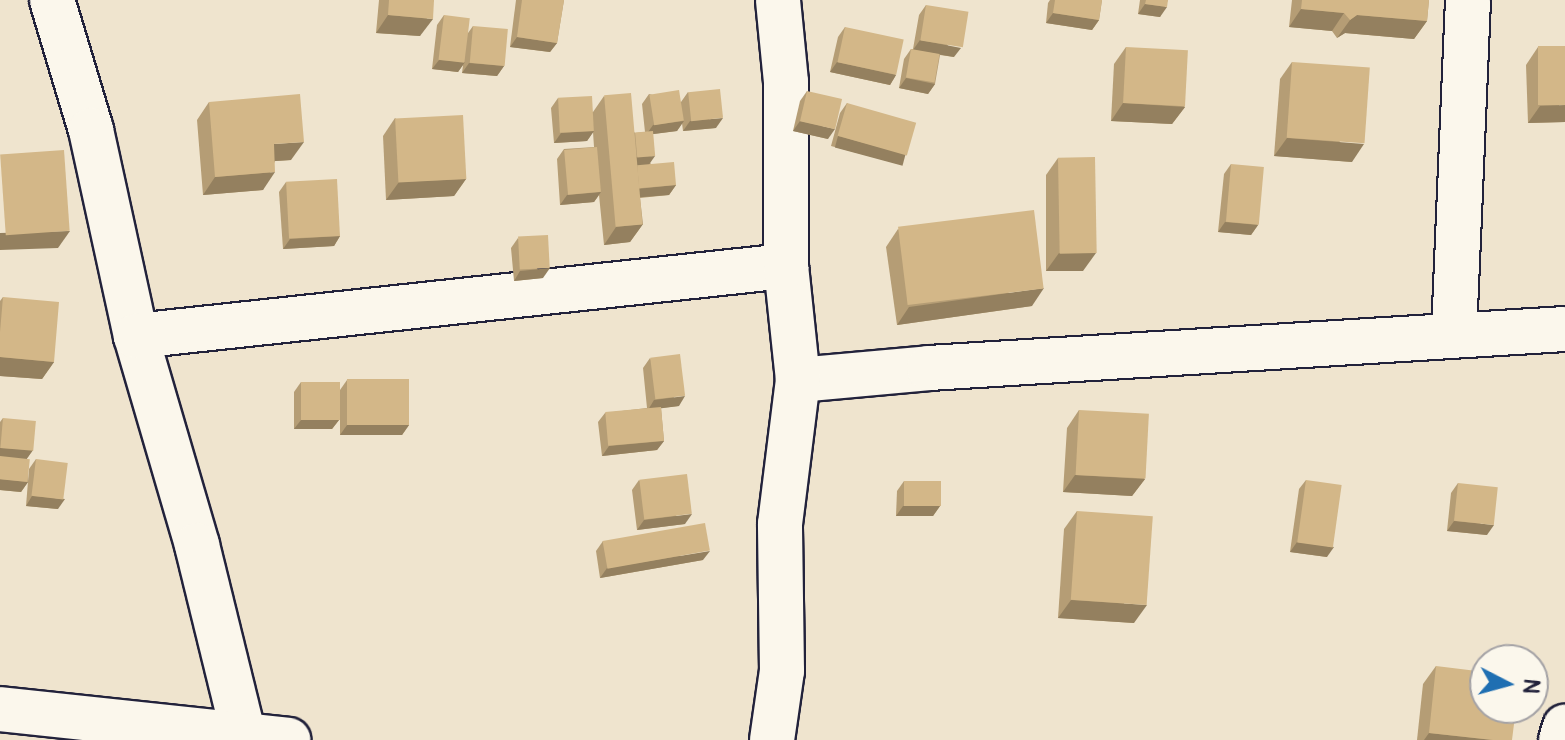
<!DOCTYPE html>
<style>
body{margin:0}
#map{position:relative;width:1565px;height:740px;overflow:hidden;background:#efe4ce;font-family:Pangolin,sans-serif}
div>[style]{position:absolute}
.roads{filter:drop-shadow(2px 0 #22223b) drop-shadow(-2px 0 #22223b) drop-shadow(0 2px #22223b) drop-shadow(0 -2px #22223b)}
.minor>*{height:44px;margin:-22px;padding:0 22px;transform-origin:22px;border-radius:22px;background:#fbf7ec}
.wall>*{inset:0;background:#b59d75}
.shaded-wall>*{inset:0;background:#94805f;transform-origin:0 0}
.building>*{inset:0;background:#d3b788;transform-origin:0 0}
span{translate:-50% -50%;white-space:nowrap;text-align:center;line-height:1.15;-webkit-text-stroke:8px #fbf7ec;paint-order:stroke}
.north{position:absolute;left:1469px;top:644px;width:80px;height:80px;box-sizing:border-box;background:#fbf7ec;border:2px solid #a4a2a5;border-radius:50%;rotate:96deg;font-size:22px;font-weight:700;line-height:32px;text-align:center;color:#22223b}
.north::after{content:'';display:block;margin:auto;width:28px;height:36px;background:#1f6fb2;clip-path:polygon(50% 0,100% 100%,50% 72%,0 100%)}
</style>
<div id="map">
<div class="roads">
<div class="minor">
<div style="left:52px;top:0;width:136px;rotate:73.3deg"></div>
<div style="left:91px;top:130px;width:211px;rotate:77.7deg"></div>
<div style="left:136px;top:336px;width:218px;rotate:73.7deg"></div>
<div style="left:197px;top:545px;width:201px;rotate:76.2deg"></div>
<div style="left:1454px;top:334px;width:334px;rotate:-87.6deg"></div>
<div style="left:136px;top:336px;width:654px;rotate:-6.15deg"></div>
<div style="left:798px;top:380px;width:132px;rotate:-5.2deg"></div>
<div style="left:929px;top:368px;width:637px;rotate:-3.51deg"></div>
<div style="left:0;top:709px;width:290px;rotate:6.1deg"></div>
<div style="left:772px;top:740px;width:70px;rotate:-81.8deg"></div>
<div style="left:782px;top:671px;width:147px;rotate:-90.8deg"></div>
<div style="left:780px;top:524px;width:145px;rotate:-82.9deg"></div>
<div style="left:798px;top:380px;width:115px;rotate:-96deg"></div>
<div style="left:786px;top:266px;width:184px;rotate:-90deg"></div>
<div style="left:786px;top:82px;width:82px;rotate:-95.6deg"></div>
<div style="left:1561px;top:740px;width:14px;rotate:-73deg"></div>
</div>
</div>
<div class="wall">
<div style="clip-path:polygon(379px 0,434px 0,420px 36px,376px 33px)"></div>
<div style="clip-path:polygon(516px 0,564px 0,557px 43px,550px 52px,510px 47px)"></div>
<div style="clip-path:polygon(1050px 0,1102px 0,1099px 20px,1092px 30px,1046px 23px,1048px 3px)"></div>
<div style="clip-path:polygon(1140px 0,1168px 0,1160px 17px,1138px 14px)"></div>
<div style="clip-path:polygon(1292px 0,1429px 0,1427px 21px,1414px 39px,1345px 33px,1337px 38px,1332px 31px,1289px 27px)"></div>
<div style="clip-path:polygon(926px 5px,954px 57px,940px 55px,935px 84px,928px 94px,899px 88px,904px 59px,911px 49px,913px 49px,919px 15px)"></div>
<div style="clip-path:polygon(444px 15px,468px 33px,473px 26px,504px 66px,497px 76px,462px 73px,463px 65px,458px 72px,432px 69px,437px 25px)"></div>
<div style="clip-path:polygon(845px 27px,896px 75px,890px 85px,830px 72px,838px 37px)"></div>
<div style="clip-path:polygon(1126px 47px,1185px 107px,1172px 124px,1111px 121px,1114px 64px)"></div>
<div style="clip-path:polygon(1538px 47px,1565px 122px,1528px 123px,1526px 65px)"></div>
<div style="clip-path:polygon(1292px 62px,1352px 162px,1274px 156px,1280px 79px)"></div>
<div style="clip-path:polygon(807px 91px,828px 139px,793px 131px,800px 101px)"></div>
<div style="clip-path:polygon(688px 92px,716px 128px,683px 131px,682px 123px,677px 131px,653px 134px,650px 163px,676px 185px,669px 195px,640px 198px,643px 224px,630px 242px,604px 245px,599px 195px,594px 202px,560px 205px,557px 159px,564px 149px,594px 147px,593px 132px,587px 141px,554px 143px,551px 108px,558px 98px,593px 112px,604px 96px,635px 133px,645px 132px,642px 104px,649px 94px,681px 102px)"></div>
<div style="clip-path:polygon(209px 102px,291px 160px,275px 161px,263px 190px,203px 195px,197px 120px)"></div>
<div style="clip-path:polygon(847px 103px,906px 154px,899px 164px,831px 146px,840px 113px)"></div>
<div style="clip-path:polygon(395px 118px,466px 179px,454px 196px,386px 200px,383px 136px)"></div>
<div style="clip-path:polygon(1058px 158px,1083px 271px,1046px 271px,1046px 175px)"></div>
<div style="clip-path:polygon(1231px 164px,1258px 225px,1251px 235px,1218px 232px,1224px 174px)"></div>
<div style="clip-path:polygon(286px 182px,340px 236px,334px 246px,283px 249px,279px 192px)"></div>
<div style="clip-path:polygon(898px 229px,1032px 306px,897px 325px,886px 247px)"></div>
<div style="clip-path:polygon(518px 238px,543px 278px,514px 281px,511px 248px)"></div>
<div style="clip-path:polygon(3px 297px,54px 362px,42px 379px,0 376px,0 301px)"></div>
<div style="clip-path:polygon(650px 358px,679px 406px,661px 408px,664px 441px,657px 450px,602px 456px,598px 422px,605px 413px,647px 408px,643px 368px)"></div>
<div style="clip-path:polygon(347px 380px,409px 425px,402px 435px,340px 435px,340px 390px)"></div>
<div style="clip-path:polygon(301px 382px,339px 420px,332px 429px,294px 429px,294px 392px)"></div>
<div style="clip-path:polygon(1079px 410px,1145px 479px,1132px 496px,1063px 492px,1067px 428px)"></div>
<div style="clip-path:polygon(3px 418px,33px 450px,27px 458px,28px 482px,21px 492px,0 490px,0 422px)"></div>
<div style="clip-path:polygon(36px 459px,58px 509px,26px 506px,29px 469px)"></div>
<div style="clip-path:polygon(639px 480px,685px 524px,637px 530px,632px 490px)"></div>
<div style="clip-path:polygon(1306px 480px,1327px 557px,1290px 552px,1299px 489px)"></div>
<div style="clip-path:polygon(904px 481px,940px 506px,933px 516px,896px 516px,897px 491px)"></div>
<div style="clip-path:polygon(1458px 483px,1487px 535px,1447px 531px,1451px 493px)"></div>
<div style="clip-path:polygon(1077px 511px,1134px 623px,1058px 618px,1064px 529px)"></div>
<div style="clip-path:polygon(603px 541px,703px 560px,600px 578px,596px 551px)"></div>
<div style="clip-path:polygon(1436px 666px,1512px 740px,1417px 740px,1423px 684px)"></div>
</div>
<div class="shaded-wall">
<div style="clip-path:polygon(1145px 4px,1167px 7px,1160px 17px,1138px 14px)"></div>
<div style="clip-path:polygon(1301px 9px,1344px 13px,1332px 31px,1289px 27px)"></div>
<div style="clip-path:polygon(1053px 13px,1099px 20px,1092px 30px,1046px 23px)"></div>
<div style="clip-path:polygon(388px 15px,433px 19px,420px 36px,376px 33px)"></div>
<div style="clip-path:polygon(1357px 15px,1427px 21px,1414px 39px,1345px 33px,1337px 38px,1350px 20px)"></div>
<div style="clip-path:polygon(517px 37px,557px 43px,550px 52px,510px 47px)"></div>
<div style="clip-path:polygon(920px 40px,961px 48px,954px 57px,913px 50px)"></div>
<div style="clip-path:polygon(439px 60px,465px 62px,458px 72px,432px 69px)"></div>
<div style="clip-path:polygon(837px 62px,896px 75px,890px 85px,830px 72px)"></div>
<div style="clip-path:polygon(469px 63px,504px 66px,497px 76px,462px 73px)"></div>
<div style="clip-path:polygon(906px 78px,935px 84px,928px 94px,899px 88px)"></div>
<div style="clip-path:polygon(1123px 103px,1185px 107px,1172px 124px,1111px 121px)"></div>
<div style="clip-path:polygon(1565px 105px,1565px 122px,1528px 123px,1540px 106px)"></div>
<div style="clip-path:polygon(723px 118px,716px 128px,683px 131px,690px 121px)"></div>
<div style="clip-path:polygon(684px 121px,677px 131px,646px 135px,653px 125px)"></div>
<div style="clip-path:polygon(800px 121px,835px 129px,828px 139px,793px 131px)"></div>
<div style="clip-path:polygon(594px 131px,587px 141px,554px 143px,561px 133px)"></div>
<div style="left:838px;top:136px;width:70px;height:12px;rotate:15deg"></div>
<div style="clip-path:polygon(1287px 138px,1364px 144px,1352px 162px,1274px 156px)"></div>
<div style="clip-path:polygon(304px 142px,291px 160px,261px 162px,274px 144px)"></div>
<div style="clip-path:polygon(655px 156px,648px 166px,636px 167px,634px 157px)"></div>
<div style="clip-path:polygon(275px 172px,263px 190px,203px 195px,215px 177px)"></div>
<div style="clip-path:polygon(466px 179px,454px 196px,386px 200px,399px 182px)"></div>
<div style="clip-path:polygon(676px 185px,669px 195px,630px 198px,637px 189px)"></div>
<div style="clip-path:polygon(601px 192px,594px 202px,560px 205px,567px 195px)"></div>
<div style="clip-path:polygon(1225px 222px,1258px 225px,1251px 235px,1218px 232px)"></div>
<div style="clip-path:polygon(643px 224px,630px 242px,604px 245px,616px 227px)"></div>
<div style="clip-path:polygon(70px 231px,58px 248px,0 250px,0 233px)"></div>
<div style="clip-path:polygon(340px 236px,334px 246px,283px 249px,290px 239px)"></div>
<div style="clip-path:polygon(1059px 253px,1096px 253px,1083px 271px,1046px 271px)"></div>
<div style="clip-path:polygon(550px 268px,543px 278px,514px 281px,520px 271px)"></div>
<div style="clip-path:polygon(1044px 288px,1032px 306px,897px 325px,909px 307px)"></div>
<div style="clip-path:polygon(0 357px,54px 362px,42px 379px,0 376px)"></div>
<div style="clip-path:polygon(685px 396px,679px 406px,648px 410px,654px 400px)"></div>
<div style="clip-path:polygon(301px 420px,339px 420px,332px 429px,294px 429px)"></div>
<div style="clip-path:polygon(347px 425px,409px 425px,402px 435px,340px 435px)"></div>
<div style="clip-path:polygon(664px 441px,657px 450px,602px 456px,609px 446px)"></div>
<div style="clip-path:polygon(0 448px,1px 448px,33px 450px,26px 460px,0 458px)"></div>
<div style="clip-path:polygon(1075px 475px,1145px 479px,1132px 496px,1063px 492px)"></div>
<div style="clip-path:polygon(0 479px,28px 482px,21px 492px,0 490px)"></div>
<div style="clip-path:polygon(32px 496px,65px 499px,58px 509px,26px 506px)"></div>
<div style="clip-path:polygon(903px 506px,940px 506px,933px 516px,896px 516px)"></div>
<div style="clip-path:polygon(692px 514px,685px 524px,637px 530px,644px 520px)"></div>
<div style="clip-path:polygon(1454px 521px,1494px 525px,1487px 535px,1447px 531px)"></div>
<div style="clip-path:polygon(1297px 542px,1334px 547px,1327px 557px,1290px 552px)"></div>
<div style="clip-path:polygon(710px 551px,703px 560px,600px 578px,607px 568px)"></div>
<div style="clip-path:polygon(1071px 600px,1147px 605px,1134px 623px,1058px 618px)"></div>
<div style="clip-path:polygon(1429px 733px,1493px 740px,1424px 740px)"></div>
</div>
<div class="building">
<div style="clip-path:polygon(389px 0,434px 0,433px 19px,388px 15px)"></div>
<div style="clip-path:polygon(522px 0,564px 0,557px 43px,517px 37px)"></div>
<div style="clip-path:polygon(1055px 0,1102px 0,1099px 20px,1053px 13px)"></div>
<div style="clip-path:polygon(1146px 0,1168px 0,1167px 7px,1145px 4px)"></div>
<div style="clip-path:polygon(1302px 0,1429px 0,1427px 21px,1357px 15px,1350px 20px,1344px 13px,1301px 9px)"></div>
<div style="left:926px;top:5px;width:43px;height:36px;rotate:9deg"></div>
<div style="left:444px;top:15px;width:26px;height:45px;rotate:7deg"></div>
<div style="left:473px;top:26px;width:35px;height:37px;rotate:5deg"></div>
<div style="left:845px;top:27px;width:60px;height:36px;rotate:12deg"></div>
<div style="left:1565px;top:46px;width:59px;height:27px;rotate:90deg"></div>
<div style="left:1126px;top:47px;width:62px;height:56px;rotate:3deg"></div>
<div style="left:911px;top:49px;width:29px;height:29px;rotate:10deg"></div>
<div style="left:1292px;top:62px;width:78px;height:76px;rotate:4deg"></div>
<div style="left:720px;top:89px;width:29px;height:32px;rotate:84deg"></div>
<div style="left:679px;top:90px;width:31px;height:30px;rotate:81deg"></div>
<div style="left:807px;top:91px;width:36px;height:31px;rotate:13deg"></div>
<div style="left:631px;top:93px;width:132px;height:27px;rotate:85deg"></div>
<div style="clip-path:polygon(300px 94px,304px 142px,274px 144px,275px 172px,215px 177px,209px 102px)"></div>
<div style="left:592px;top:96px;width:35px;height:34px;rotate:87deg"></div>
<div style="left:847px;top:103px;width:72px;height:34px;rotate:16deg"></div>
<div style="left:463px;top:115px;width:64px;height:68px;rotate:87deg"></div>
<div style="left:653px;top:131px;width:25px;height:18px;rotate:85deg"></div>
<div style="left:597px;top:147px;width:45px;height:33px;rotate:85deg"></div>
<div style="left:64px;top:150px;width:81px;height:64px;rotate:86deg"></div>
<div style="left:1095px;top:157px;width:96px;height:37px;rotate:89deg"></div>
<div style="left:674px;top:162px;width:23px;height:37px;rotate:85deg"></div>
<div style="left:1231px;top:164px;width:33px;height:58px;rotate:5deg"></div>
<div style="left:337px;top:179px;width:57px;height:51px;rotate:87deg"></div>
<div style="left:1034px;top:210px;width:79px;height:137px;rotate:83deg"></div>
<div style="left:548px;top:235px;width:33px;height:30px;rotate:87deg"></div>
<div style="clip-path:polygon(3px 297px,59px 302px,54px 362px,0 357px,0 332px)"></div>
<div style="left:680px;top:354px;width:42px;height:30px;rotate:83deg"></div>
<div style="left:409px;top:379px;width:46px;height:62px;rotate:90deg"></div>
<div style="left:301px;top:382px;width:39px;height:38px"></div>
<div style="left:661px;top:407px;width:34px;height:56px;rotate:85deg"></div>
<div style="left:1079px;top:410px;width:70px;height:65px;rotate:3deg"></div>
<div style="left:3px;top:418px;width:33px;height:30px;rotate:5deg"></div>
<div style="left:0;top:456px;width:30px;height:23px;rotate:6deg"></div>
<div style="left:36px;top:459px;width:32px;height:37px;rotate:7deg"></div>
<div style="left:687px;top:474px;width:40px;height:48px;rotate:83deg"></div>
<div style="left:1306px;top:480px;width:36px;height:63px;rotate:8deg"></div>
<div style="left:904px;top:481px;width:37px;height:25px"></div>
<div style="left:1458px;top:483px;width:40px;height:38px;rotate:6deg"></div>
<div style="left:1077px;top:511px;width:76px;height:89px;rotate:4deg"></div>
<div style="left:705px;top:523px;width:28px;height:104px;rotate:80deg"></div>
<div style="clip-path:polygon(1436px 666px,1485px 672px,1485px 708px,1516px 708px,1512px 740px,1493px 740px,1429px 733px)"></div>
</div>
<div class="north">N</div>
</div>
